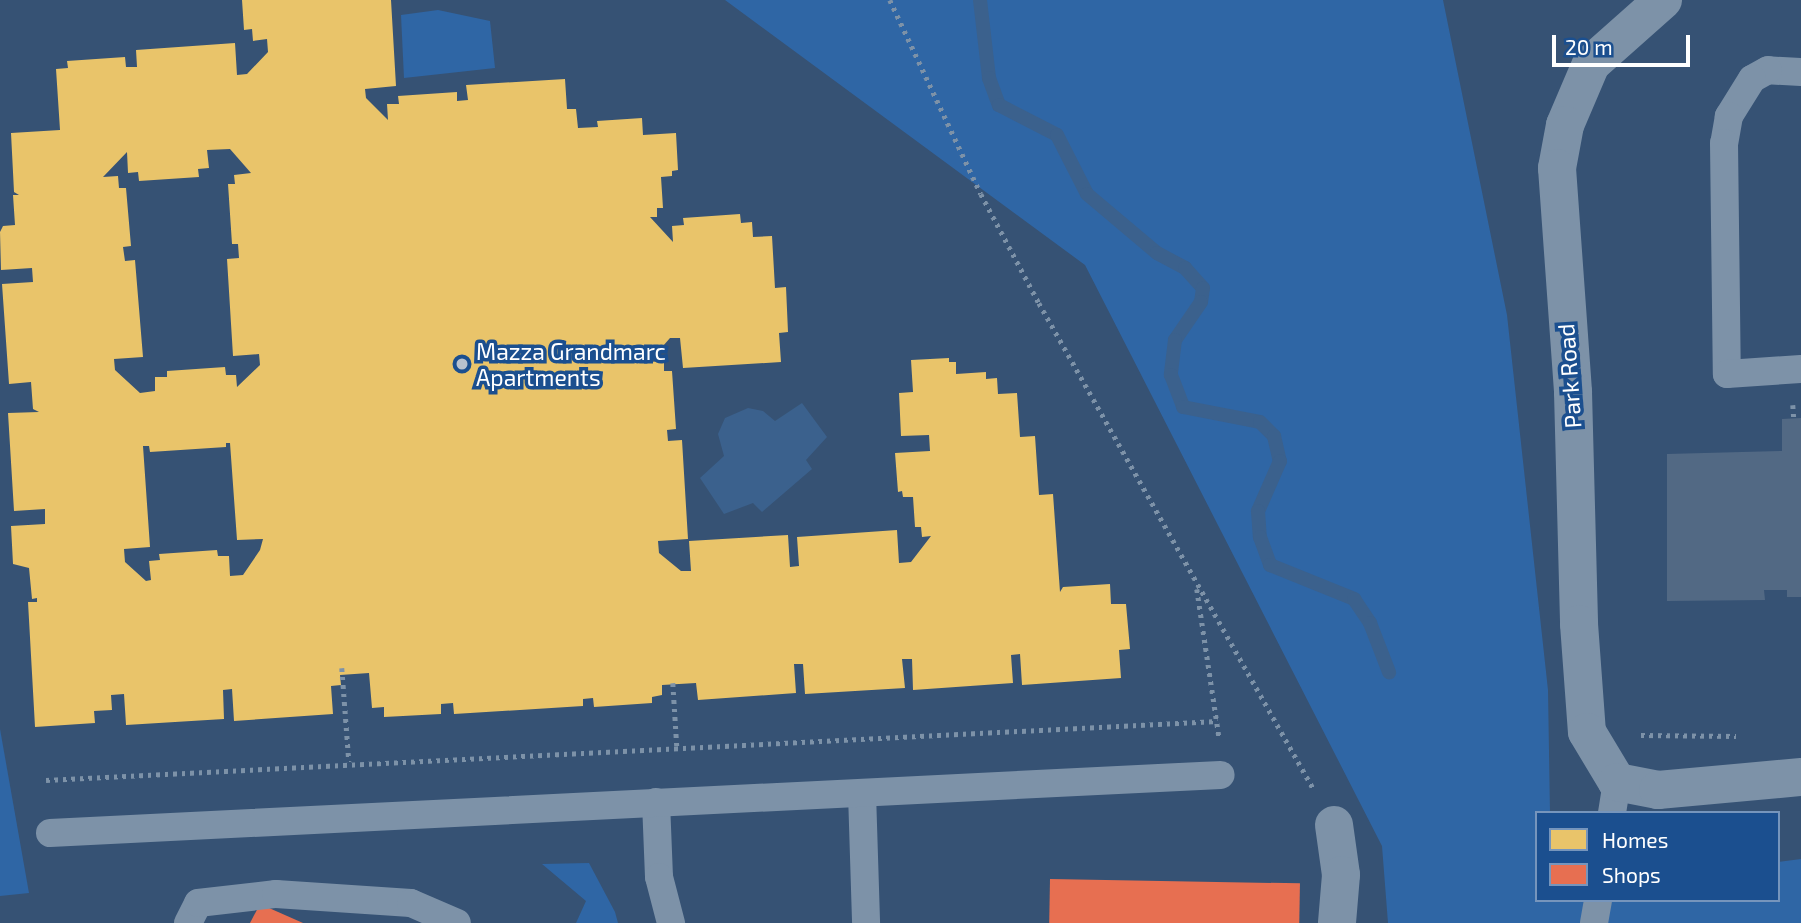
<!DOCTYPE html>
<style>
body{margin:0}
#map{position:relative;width:1801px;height:923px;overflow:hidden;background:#365274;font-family:"Exo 2",sans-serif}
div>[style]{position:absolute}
.green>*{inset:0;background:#2f66a5}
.water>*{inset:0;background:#3b618d}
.homes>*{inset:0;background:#e9c46a}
.shops>*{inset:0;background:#e76f51;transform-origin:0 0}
.stream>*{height:14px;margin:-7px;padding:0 7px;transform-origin:7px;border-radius:7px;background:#3b618d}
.building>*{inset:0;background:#526984}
.path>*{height:4.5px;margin-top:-2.25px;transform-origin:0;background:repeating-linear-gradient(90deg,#7d92a8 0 3.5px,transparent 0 8.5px)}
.service>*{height:28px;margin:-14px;padding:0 14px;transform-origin:14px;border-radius:14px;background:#7d92a8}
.minor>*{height:38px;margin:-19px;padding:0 19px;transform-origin:19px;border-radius:19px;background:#7d92a8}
.dots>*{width:19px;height:19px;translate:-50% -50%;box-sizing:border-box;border:4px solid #1b4f8f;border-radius:50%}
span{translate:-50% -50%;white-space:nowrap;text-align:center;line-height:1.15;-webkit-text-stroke:7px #1b4f8f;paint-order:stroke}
.poi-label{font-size:23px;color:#fff}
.left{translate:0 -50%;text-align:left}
.street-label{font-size:23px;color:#fff}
.legend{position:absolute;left:1535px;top:811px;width:245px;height:91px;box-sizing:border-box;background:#1b4f8f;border:2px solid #7695bc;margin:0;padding:9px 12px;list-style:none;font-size:21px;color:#fff}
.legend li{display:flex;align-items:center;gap:14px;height:35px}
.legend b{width:35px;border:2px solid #7695bc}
.scale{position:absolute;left:1552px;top:35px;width:138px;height:32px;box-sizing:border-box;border:4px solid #fff;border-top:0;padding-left:9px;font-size:21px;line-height:24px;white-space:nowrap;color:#fff;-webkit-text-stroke:5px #1b4f8f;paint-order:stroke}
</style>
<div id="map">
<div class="green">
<div style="clip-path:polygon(725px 0,1443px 0,1507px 315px,1548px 690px,1550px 813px,1537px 813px,1537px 900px,1778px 900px,1778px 862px,1801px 859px,1801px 923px,1388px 923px,1382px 846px,1085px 265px)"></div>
<div style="clip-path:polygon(438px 10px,490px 21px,495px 68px,404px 78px,401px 15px)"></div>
<div style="clip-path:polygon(0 729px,29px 893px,0 896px)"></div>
<div style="clip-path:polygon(589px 863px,615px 912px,618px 923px,576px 923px,586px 901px,542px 864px)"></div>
</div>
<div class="water">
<div style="clip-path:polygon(802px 403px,827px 437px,806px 460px,812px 469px,762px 512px,753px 503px,724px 514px,700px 478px,724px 456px,718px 434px,725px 418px,748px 408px,763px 411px,775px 421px)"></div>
</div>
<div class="homes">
<div style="clip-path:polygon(evenodd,242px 0,391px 0,396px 86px,365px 89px,366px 98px,388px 120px,387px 104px,399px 104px,398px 96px,457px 92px,457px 101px,468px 100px,466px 85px,565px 79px,567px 109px,576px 109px,578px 128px,598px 127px,597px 121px,642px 118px,643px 135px,676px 133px,678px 170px,672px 171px,672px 176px,661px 177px,663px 208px,657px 208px,657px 217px,650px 217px,673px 242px,672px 226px,684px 225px,683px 218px,740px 214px,741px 223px,752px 222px,753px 237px,772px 236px,775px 288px,786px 287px,788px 332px,779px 333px,781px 362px,683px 368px,680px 338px,670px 338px,649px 362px,664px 361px,664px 371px,672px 371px,676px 429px,667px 430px,668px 441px,682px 440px,688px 539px,658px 541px,659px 553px,681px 571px,691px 571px,689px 541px,788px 535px,790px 567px,799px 566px,797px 537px,897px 530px,899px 563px,911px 562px,931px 536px,922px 537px,921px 527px,915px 527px,913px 497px,903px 497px,902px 491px,898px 492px,895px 453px,930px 451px,929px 435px,901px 436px,899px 393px,913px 392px,911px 360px,949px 358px,949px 362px,956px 362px,956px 374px,986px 372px,986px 379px,997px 378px,998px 394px,1017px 393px,1020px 437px,1035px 436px,1039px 495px,1053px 494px,1060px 592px,1063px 587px,1110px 584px,1111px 604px,1126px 604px,1130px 649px,1119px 650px,1121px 678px,1022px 685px,1020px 654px,1011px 655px,1013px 683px,913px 690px,912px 659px,902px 659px,905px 688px,805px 694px,803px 664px,794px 664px,796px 693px,698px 700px,696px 683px,662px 685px,662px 695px,652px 697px,652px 703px,594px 707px,593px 698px,583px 699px,583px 706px,454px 714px,453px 703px,441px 704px,441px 714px,384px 717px,384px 707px,372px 708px,369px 673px,340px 675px,341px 685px,331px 686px,333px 714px,234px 721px,232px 689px,223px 690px,224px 719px,126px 725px,124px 694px,111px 695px,112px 710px,94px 711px,95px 723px,35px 727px,28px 602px,37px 602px,37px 598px,32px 599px,29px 568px,13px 564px,11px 526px,45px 524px,45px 509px,14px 511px,8px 413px,39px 412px,33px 409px,31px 382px,9px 384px,2px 284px,33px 282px,32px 268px,1px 270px,0 232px,3px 226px,15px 225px,13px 195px,19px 195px,14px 192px,11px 133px,60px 130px,56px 69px,68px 68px,67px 61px,125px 57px,126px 67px,137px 67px,136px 50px,235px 43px,237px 75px,247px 74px,268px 52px,267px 39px,253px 41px,252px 29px,244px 30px,242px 0,230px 149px,251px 173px,234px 175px,235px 184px,228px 184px,232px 244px,238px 244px,239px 258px,227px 259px,233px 356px,259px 354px,260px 365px,237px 387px,236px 375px,226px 375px,225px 367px,167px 371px,167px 377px,155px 377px,155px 391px,140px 393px,115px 370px,114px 359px,143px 357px,135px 260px,125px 261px,123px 247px,131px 246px,126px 188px,119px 188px,118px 176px,103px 177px,127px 152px,128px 173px,138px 172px,139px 181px,199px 177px,198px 169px,209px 168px,207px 150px,230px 149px,242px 0,226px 443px,230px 443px,237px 540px,263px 539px,260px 550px,243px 575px,230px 576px,229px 556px,218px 556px,217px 550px,159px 554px,160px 560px,149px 561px,151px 580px,146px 581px,125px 562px,124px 549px,150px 547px,143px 446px,149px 446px,150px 452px,226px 447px,226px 443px)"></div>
</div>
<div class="shops">
<div style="left:1050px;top:879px;width:250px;height:44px;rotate:1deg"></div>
<div style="clip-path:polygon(260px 904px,303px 923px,250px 923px)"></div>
</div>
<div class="stream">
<div style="left:980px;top:0;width:79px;rotate:83.4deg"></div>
<div style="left:989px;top:78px;width:29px;rotate:70deg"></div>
<div style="left:999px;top:105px;width:65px;rotate:27.3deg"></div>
<div style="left:1057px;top:135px;width:66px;rotate:63deg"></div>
<div style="left:1087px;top:194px;width:92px;rotate:40.1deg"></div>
<div style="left:1157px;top:253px;width:32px;rotate:28deg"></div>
<div style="left:1185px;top:268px;width:27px;rotate:48deg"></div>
<div style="left:1203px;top:288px;width:14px;rotate:98deg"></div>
<div style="left:1201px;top:302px;width:46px;rotate:124.4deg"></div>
<div style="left:1175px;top:340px;width:35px;rotate:97deg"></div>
<div style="left:1171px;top:375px;width:34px;rotate:69deg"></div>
<div style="left:1183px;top:407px;width:78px;rotate:11deg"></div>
<div style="left:1260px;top:422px;width:20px;rotate:45deg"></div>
<div style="left:1274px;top:436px;width:26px;rotate:77deg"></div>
<div style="left:1280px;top:461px;width:55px;rotate:113.7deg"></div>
<div style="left:1258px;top:511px;width:26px;rotate:86deg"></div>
<div style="left:1260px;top:537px;width:30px;rotate:70deg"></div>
<div style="left:1270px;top:565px;width:91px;rotate:22deg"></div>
<div style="left:1354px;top:599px;width:29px;rotate:56deg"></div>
<div style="left:1370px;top:623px;width:53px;rotate:68.8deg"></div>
</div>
<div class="building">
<div style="clip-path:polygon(1801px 418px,1801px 597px,1787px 597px,1787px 590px,1764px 590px,1765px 600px,1667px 601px,1667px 454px,1782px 451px,1782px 419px)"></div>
</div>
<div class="path">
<div style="left:890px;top:0;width:214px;rotate:64.9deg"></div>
<div style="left:981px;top:194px;width:123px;rotate:62deg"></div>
<div style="left:1039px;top:303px;width:557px;rotate:60.54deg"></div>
<div style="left:1793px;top:405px;width:13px;rotate:86deg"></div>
<div style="left:1197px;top:589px;width:149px;rotate:81.5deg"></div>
<div style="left:342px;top:668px;width:94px;rotate:85.7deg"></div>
<div style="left:673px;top:683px;width:63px;rotate:86.4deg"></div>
<div style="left:1641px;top:735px;width:95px;rotate:0.6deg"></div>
<div style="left:46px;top:780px;width:1173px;rotate:-2.88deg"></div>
</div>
<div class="service">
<div style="left:1801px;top:72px;width:33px;rotate:-177deg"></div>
<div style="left:1768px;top:70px;width:18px;rotate:151deg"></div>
<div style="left:1752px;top:79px;width:44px;rotate:121.9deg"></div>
<div style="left:1729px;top:116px;width:27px;rotate:100deg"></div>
<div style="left:1724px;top:143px;width:231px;rotate:89.3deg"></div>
<div style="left:1727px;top:374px;width:74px;rotate:-3.9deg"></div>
<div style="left:862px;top:793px;width:130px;rotate:88.2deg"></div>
<div style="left:656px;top:802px;width:75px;rotate:87.7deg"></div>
<div style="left:659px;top:877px;width:48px;rotate:75.4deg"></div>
<div style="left:1612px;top:813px;width:31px;rotate:-81deg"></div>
<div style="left:50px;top:833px;width:1172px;rotate:-2.84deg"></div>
<div style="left:188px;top:923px;width:22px;rotate:-63deg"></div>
<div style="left:198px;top:903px;width:79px;rotate:-6.6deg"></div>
<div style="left:276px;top:894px;width:135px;rotate:3.8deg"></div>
<div style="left:411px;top:903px;width:50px;rotate:23.5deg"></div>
<div style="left:1594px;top:923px;width:23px;rotate:-80deg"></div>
</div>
<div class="minor">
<div style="left:1663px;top:0;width:96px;rotate:138.4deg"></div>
<div style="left:1591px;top:64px;width:66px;rotate:113.1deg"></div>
<div style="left:1565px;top:125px;width:44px;rotate:100.5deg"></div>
<div style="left:1557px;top:168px;width:225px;rotate:85.9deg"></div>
<div style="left:1573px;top:392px;width:232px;rotate:88.5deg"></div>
<div style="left:1579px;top:624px;width:108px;rotate:85.8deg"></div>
<div style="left:1587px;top:732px;width:58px;rotate:59deg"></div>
<div style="left:1617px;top:782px;width:42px;rotate:11deg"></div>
<div style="left:1658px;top:790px;width:144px;rotate:-5.2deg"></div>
<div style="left:1334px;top:825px;width:50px;rotate:82deg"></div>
<div style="left:1341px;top:875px;width:48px;rotate:94.8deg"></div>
</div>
<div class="dots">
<div style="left:462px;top:364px;background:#b9c2ce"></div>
</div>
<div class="poi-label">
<span class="left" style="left:476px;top:364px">Mazza Grandmarc<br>Apartments</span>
</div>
<div class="street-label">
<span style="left:1569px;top:376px;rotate:-94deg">Park Road</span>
</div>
<ul class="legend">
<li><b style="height:19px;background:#e9c46a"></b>Homes</li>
<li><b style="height:19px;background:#e76f51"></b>Shops</li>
</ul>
<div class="scale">20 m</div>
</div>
